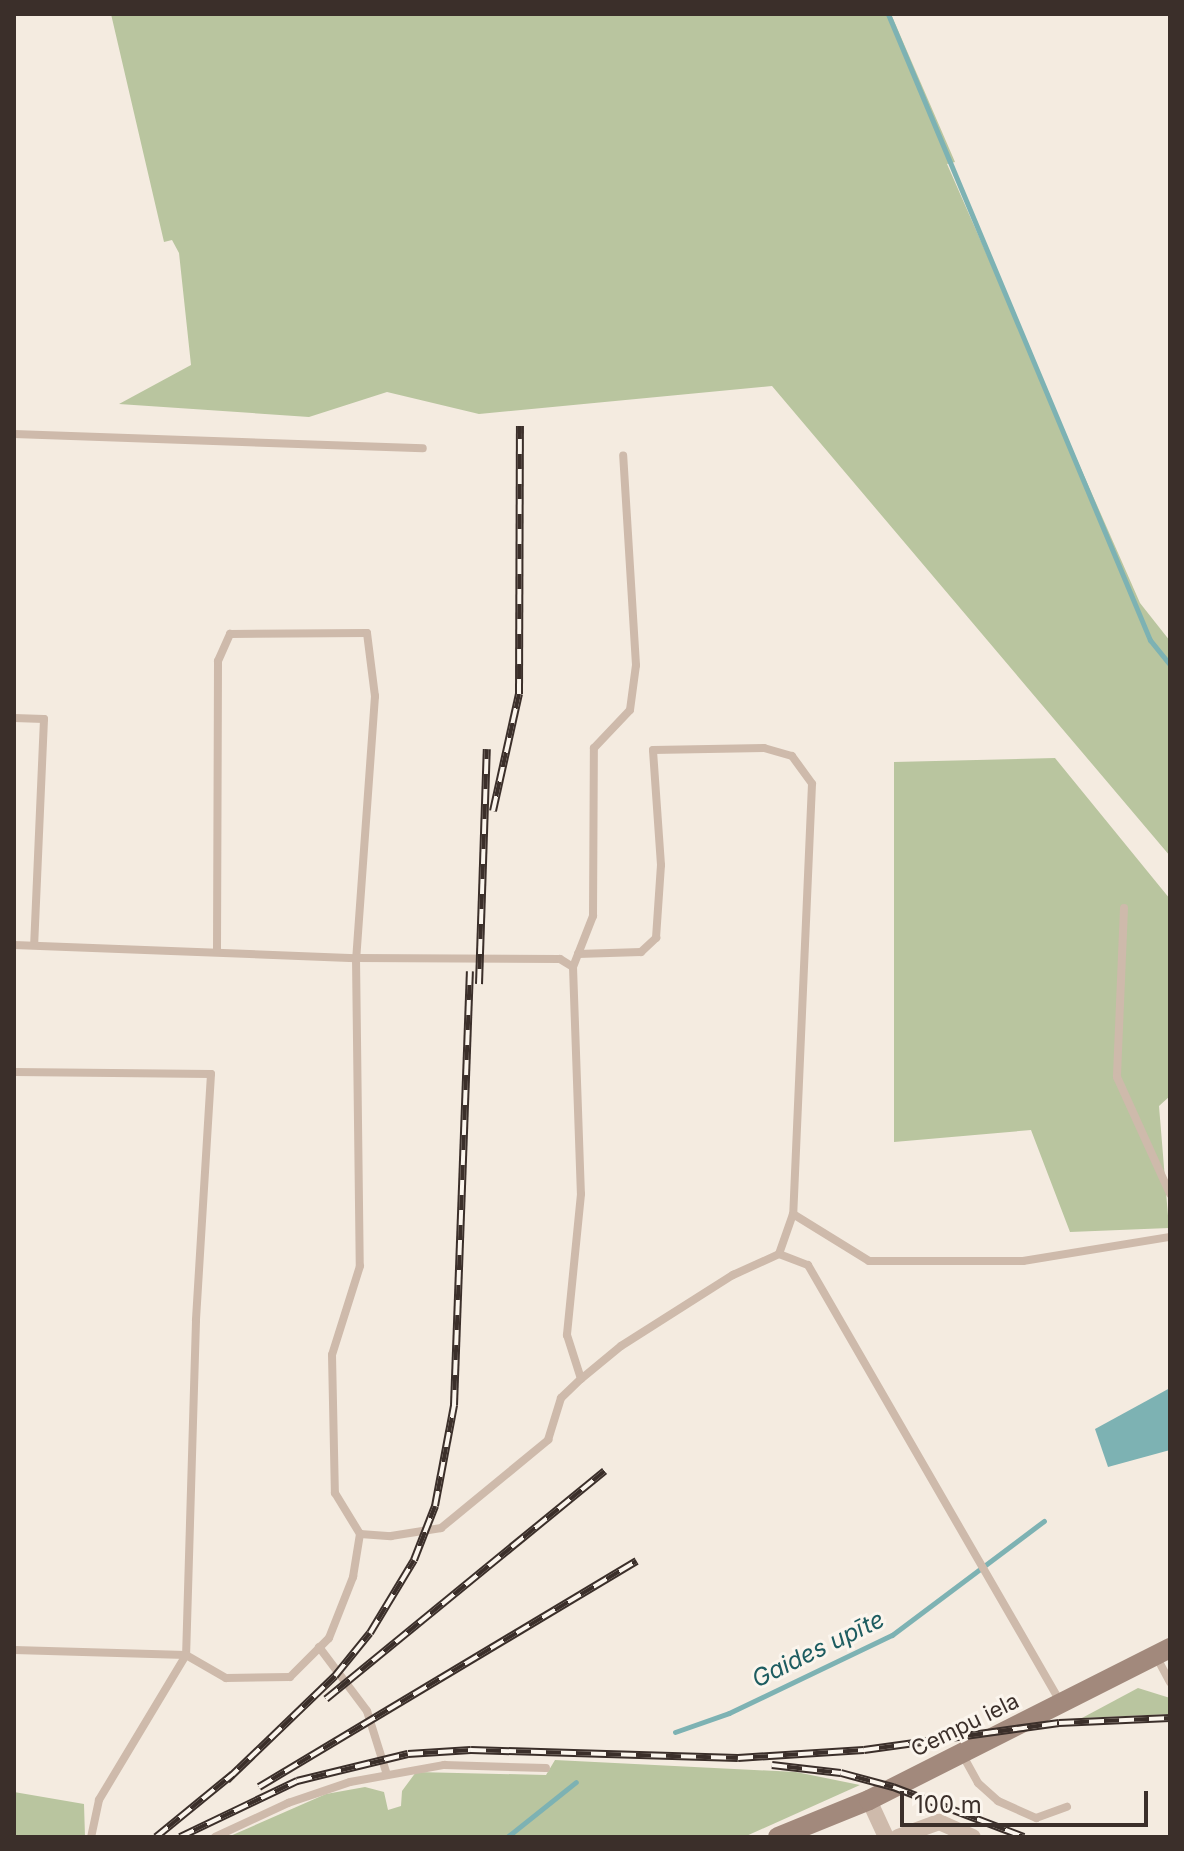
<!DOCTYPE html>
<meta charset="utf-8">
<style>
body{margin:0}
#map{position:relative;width:1184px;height:1851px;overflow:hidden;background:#f4ebe0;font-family:Inter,sans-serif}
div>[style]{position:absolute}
.green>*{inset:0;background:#b9c59f}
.water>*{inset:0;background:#7db2b3}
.stream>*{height:5px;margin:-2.5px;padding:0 2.5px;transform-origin:2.5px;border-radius:2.5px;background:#7db2b3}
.service>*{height:8px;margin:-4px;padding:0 4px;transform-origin:4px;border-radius:4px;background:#cebaab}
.minor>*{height:16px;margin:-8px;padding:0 8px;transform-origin:8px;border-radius:8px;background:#cebaab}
.secondary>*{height:20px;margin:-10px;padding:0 10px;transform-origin:10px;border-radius:10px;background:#a2897c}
.rail>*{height:8px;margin-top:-4px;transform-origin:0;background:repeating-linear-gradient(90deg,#fbf5ed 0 15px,#3b2f2a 0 30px);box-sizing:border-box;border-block:2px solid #3b2f2a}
span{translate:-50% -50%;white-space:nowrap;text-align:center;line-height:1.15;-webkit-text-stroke:6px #fbf5ed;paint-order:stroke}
.street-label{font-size:22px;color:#3b2f2a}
.water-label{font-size:24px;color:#1d5c60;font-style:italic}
.frame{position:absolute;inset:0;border:16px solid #3b2f2a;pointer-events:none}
.scale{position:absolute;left:900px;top:1791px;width:248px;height:36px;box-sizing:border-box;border:4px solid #3b2f2a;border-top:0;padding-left:10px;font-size:24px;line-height:28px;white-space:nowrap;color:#3b2f2a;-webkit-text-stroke:6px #fbf5ed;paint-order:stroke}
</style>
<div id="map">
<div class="green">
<div style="clip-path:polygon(111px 14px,891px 14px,955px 162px,947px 164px,1140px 603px,1170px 641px,1170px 856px,772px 386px,479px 414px,387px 392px,309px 417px,119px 404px,191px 365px,179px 253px,172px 240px,164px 242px)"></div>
<div style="clip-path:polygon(1055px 758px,1170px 899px,1170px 1096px,1159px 1106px,1169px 1228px,1070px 1232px,1031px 1130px,894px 1142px,894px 762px)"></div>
<div style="clip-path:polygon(1138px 1688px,1170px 1698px,1170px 1714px,1082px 1718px)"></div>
<div style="clip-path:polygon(555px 1760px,796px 1772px,860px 1785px,744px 1837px,228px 1837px,326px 1794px,365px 1787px,384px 1792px,388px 1810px,401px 1806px,402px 1791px,416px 1772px,546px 1775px)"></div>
<div style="clip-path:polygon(14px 1792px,84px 1804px,85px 1837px,14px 1837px)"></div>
</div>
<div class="water">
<div style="clip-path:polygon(1170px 1388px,1170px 1450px,1108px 1467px,1095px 1429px)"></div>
</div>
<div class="stream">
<div style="left:888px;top:14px;width:679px;rotate:67.29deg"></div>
<div style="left:1150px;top:640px;width:32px;rotate:51deg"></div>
<div style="left:675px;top:1732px;width:57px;rotate:-19.4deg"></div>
<div style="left:729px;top:1713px;width:181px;rotate:-25.6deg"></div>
<div style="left:892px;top:1635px;width:190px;rotate:-36.9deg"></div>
<div style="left:507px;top:1837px;width:88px;rotate:-38.6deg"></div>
</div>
<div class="service">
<div style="left:14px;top:434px;width:409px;rotate:2deg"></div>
<div style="left:14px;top:718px;width:30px;rotate:2deg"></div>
<div style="left:44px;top:719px;width:226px;rotate:92.5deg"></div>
<div style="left:1124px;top:908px;width:169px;rotate:92.4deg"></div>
<div style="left:1117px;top:1077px;width:128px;rotate:65.6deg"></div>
<div style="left:14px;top:945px;width:342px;rotate:2.2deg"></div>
<div style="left:356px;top:958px;width:308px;rotate:89.3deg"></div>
<div style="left:360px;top:1266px;width:93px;rotate:107.5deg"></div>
<div style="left:332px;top:1355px;width:138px;rotate:88.8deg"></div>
<div style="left:335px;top:1493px;width:48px;rotate:58.6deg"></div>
<div style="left:217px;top:950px;width:289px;rotate:-89.8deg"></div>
<div style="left:218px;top:661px;width:30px;rotate:-66deg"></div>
<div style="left:230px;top:634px;width:137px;rotate:-0.4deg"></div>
<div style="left:367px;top:633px;width:64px;rotate:82.8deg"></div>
<div style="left:375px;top:696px;width:263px;rotate:94.1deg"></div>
<div style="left:356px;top:958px;width:204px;rotate:0.3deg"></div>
<div style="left:560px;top:959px;width:15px;rotate:32deg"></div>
<div style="left:573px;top:967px;width:227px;rotate:88deg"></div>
<div style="left:581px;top:1194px;width:142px;rotate:95.7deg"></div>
<div style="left:567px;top:1335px;width:46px;rotate:72.3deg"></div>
<div style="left:578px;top:954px;width:63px;rotate:-1.8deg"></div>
<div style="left:641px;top:952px;width:21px;rotate:-43deg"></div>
<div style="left:656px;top:938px;width:73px;rotate:-86.1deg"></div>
<div style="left:661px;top:865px;width:115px;rotate:-94deg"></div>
<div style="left:653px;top:750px;width:111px;rotate:-1deg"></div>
<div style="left:764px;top:748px;width:29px;rotate:16deg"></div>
<div style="left:792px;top:756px;width:34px;rotate:54deg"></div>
<div style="left:812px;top:784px;width:430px;rotate:92.5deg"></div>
<div style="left:793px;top:1214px;width:42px;rotate:109.3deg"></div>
<div style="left:573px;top:967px;width:55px;rotate:-68.6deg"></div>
<div style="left:593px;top:916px;width:168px;rotate:-89.7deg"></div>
<div style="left:594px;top:748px;width:52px;rotate:-46.5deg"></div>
<div style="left:630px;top:710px;width:45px;rotate:-82.4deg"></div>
<div style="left:636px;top:665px;width:210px;rotate:-93.5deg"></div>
<div style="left:14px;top:1072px;width:197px;rotate:0.6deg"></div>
<div style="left:211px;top:1074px;width:247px;rotate:93.5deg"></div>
<div style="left:196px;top:1321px;width:334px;rotate:91.7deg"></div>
<div style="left:186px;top:1655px;width:46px;rotate:29.9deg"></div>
<div style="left:226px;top:1678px;width:64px;rotate:-0.9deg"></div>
<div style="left:290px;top:1677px;width:55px;rotate:-45deg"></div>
<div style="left:329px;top:1638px;width:66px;rotate:-68.5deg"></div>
<div style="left:353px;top:1577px;width:44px;rotate:-80.8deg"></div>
<div style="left:360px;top:1534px;width:31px;rotate:4deg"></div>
<div style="left:391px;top:1536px;width:51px;rotate:-9.1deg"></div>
<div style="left:441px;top:1528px;width:139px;rotate:-39.4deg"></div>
<div style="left:548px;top:1440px;width:44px;rotate:-72.8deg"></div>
<div style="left:561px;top:1398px;width:28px;rotate:-44deg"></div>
<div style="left:581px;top:1379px;width:52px;rotate:-39.5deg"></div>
<div style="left:621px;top:1346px;width:133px;rotate:-32.4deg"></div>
<div style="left:733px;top:1275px;width:51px;rotate:-24.5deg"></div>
<div style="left:779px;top:1254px;width:31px;rotate:21deg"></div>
<div style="left:808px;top:1265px;width:506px;rotate:59.99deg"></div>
<div style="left:793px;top:1214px;width:89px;rotate:31.7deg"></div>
<div style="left:869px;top:1261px;width:154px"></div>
<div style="left:1023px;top:1261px;width:149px;rotate:-9.3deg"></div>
<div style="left:319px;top:1647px;width:80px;rotate:53.1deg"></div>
<div style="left:367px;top:1711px;width:67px;rotate:72.6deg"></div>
<div style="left:14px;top:1650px;width:172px;rotate:1.7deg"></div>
<div style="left:186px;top:1655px;width:169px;rotate:121deg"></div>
<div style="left:99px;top:1800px;width:38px;rotate:102deg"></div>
<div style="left:1156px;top:1656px;width:30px;rotate:62deg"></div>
<div style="left:962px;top:1754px;width:33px;rotate:61deg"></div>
<div style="left:978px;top:1783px;width:27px;rotate:42deg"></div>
<div style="left:998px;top:1801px;width:42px;rotate:24.1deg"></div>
<div style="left:1036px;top:1818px;width:33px;rotate:-20deg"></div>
<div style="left:215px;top:1837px;width:81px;rotate:-25deg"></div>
<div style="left:288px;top:1803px;width:65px;rotate:-18.7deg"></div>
<div style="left:350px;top:1782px;width:96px;rotate:-10.3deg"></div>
<div style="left:444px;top:1765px;width:102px;rotate:1.7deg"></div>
</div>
<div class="minor">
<div style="left:869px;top:1800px;width:41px;rotate:65.3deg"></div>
<div style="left:898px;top:1837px;width:44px;rotate:-20.1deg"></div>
<div style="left:939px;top:1822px;width:37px;rotate:24deg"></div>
</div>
<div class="secondary">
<div style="left:778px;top:1837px;width:98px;rotate:-22.1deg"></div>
<div style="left:869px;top:1800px;width:337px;rotate:-26.8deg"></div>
</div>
<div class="rail">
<div style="left:493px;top:811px;width:120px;rotate:-77.5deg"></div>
<div style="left:519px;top:694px;width:268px;rotate:-89.8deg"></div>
<div style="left:479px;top:984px;width:235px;rotate:-88.1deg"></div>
<div style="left:326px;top:1699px;width:360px;rotate:-39.3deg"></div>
<div style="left:772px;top:1765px;width:69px;rotate:6.6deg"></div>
<div style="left:841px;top:1773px;width:54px;rotate:15.1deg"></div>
<div style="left:893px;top:1787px;width:140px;rotate:20.9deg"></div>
<div style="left:227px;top:1780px;width:150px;rotate:-43.9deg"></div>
<div style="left:335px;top:1676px;width:55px;rotate:-50.9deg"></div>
<div style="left:370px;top:1633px;width:85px;rotate:-58.9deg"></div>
<div style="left:414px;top:1560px;width:58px;rotate:-68.7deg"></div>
<div style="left:435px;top:1506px;width:103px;rotate:-79.3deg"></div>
<div style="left:454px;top:1405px;width:434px;rotate:-87.9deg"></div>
<div style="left:259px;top:1787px;width:440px;rotate:-30.9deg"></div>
<div style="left:156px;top:1837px;width:99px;rotate:-39.3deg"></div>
<div style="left:180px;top:1837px;width:130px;rotate:-25.6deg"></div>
<div style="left:297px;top:1781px;width:114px;rotate:-13.7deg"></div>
<div style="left:408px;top:1754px;width:63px;rotate:-3.6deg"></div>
<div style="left:471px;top:1750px;width:267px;rotate:1.7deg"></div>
<div style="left:738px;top:1758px;width:126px;rotate:-3.6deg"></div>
<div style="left:864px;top:1750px;width:197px;rotate:-7.9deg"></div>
<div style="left:1059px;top:1723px;width:111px;rotate:-2.6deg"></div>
</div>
<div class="street-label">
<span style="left:965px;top:1725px;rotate:-26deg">Cempu iela</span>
</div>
<div class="water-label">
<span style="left:818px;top:1649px;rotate:-26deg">Gaides upīte</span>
</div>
<div class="frame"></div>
<div class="scale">100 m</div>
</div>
